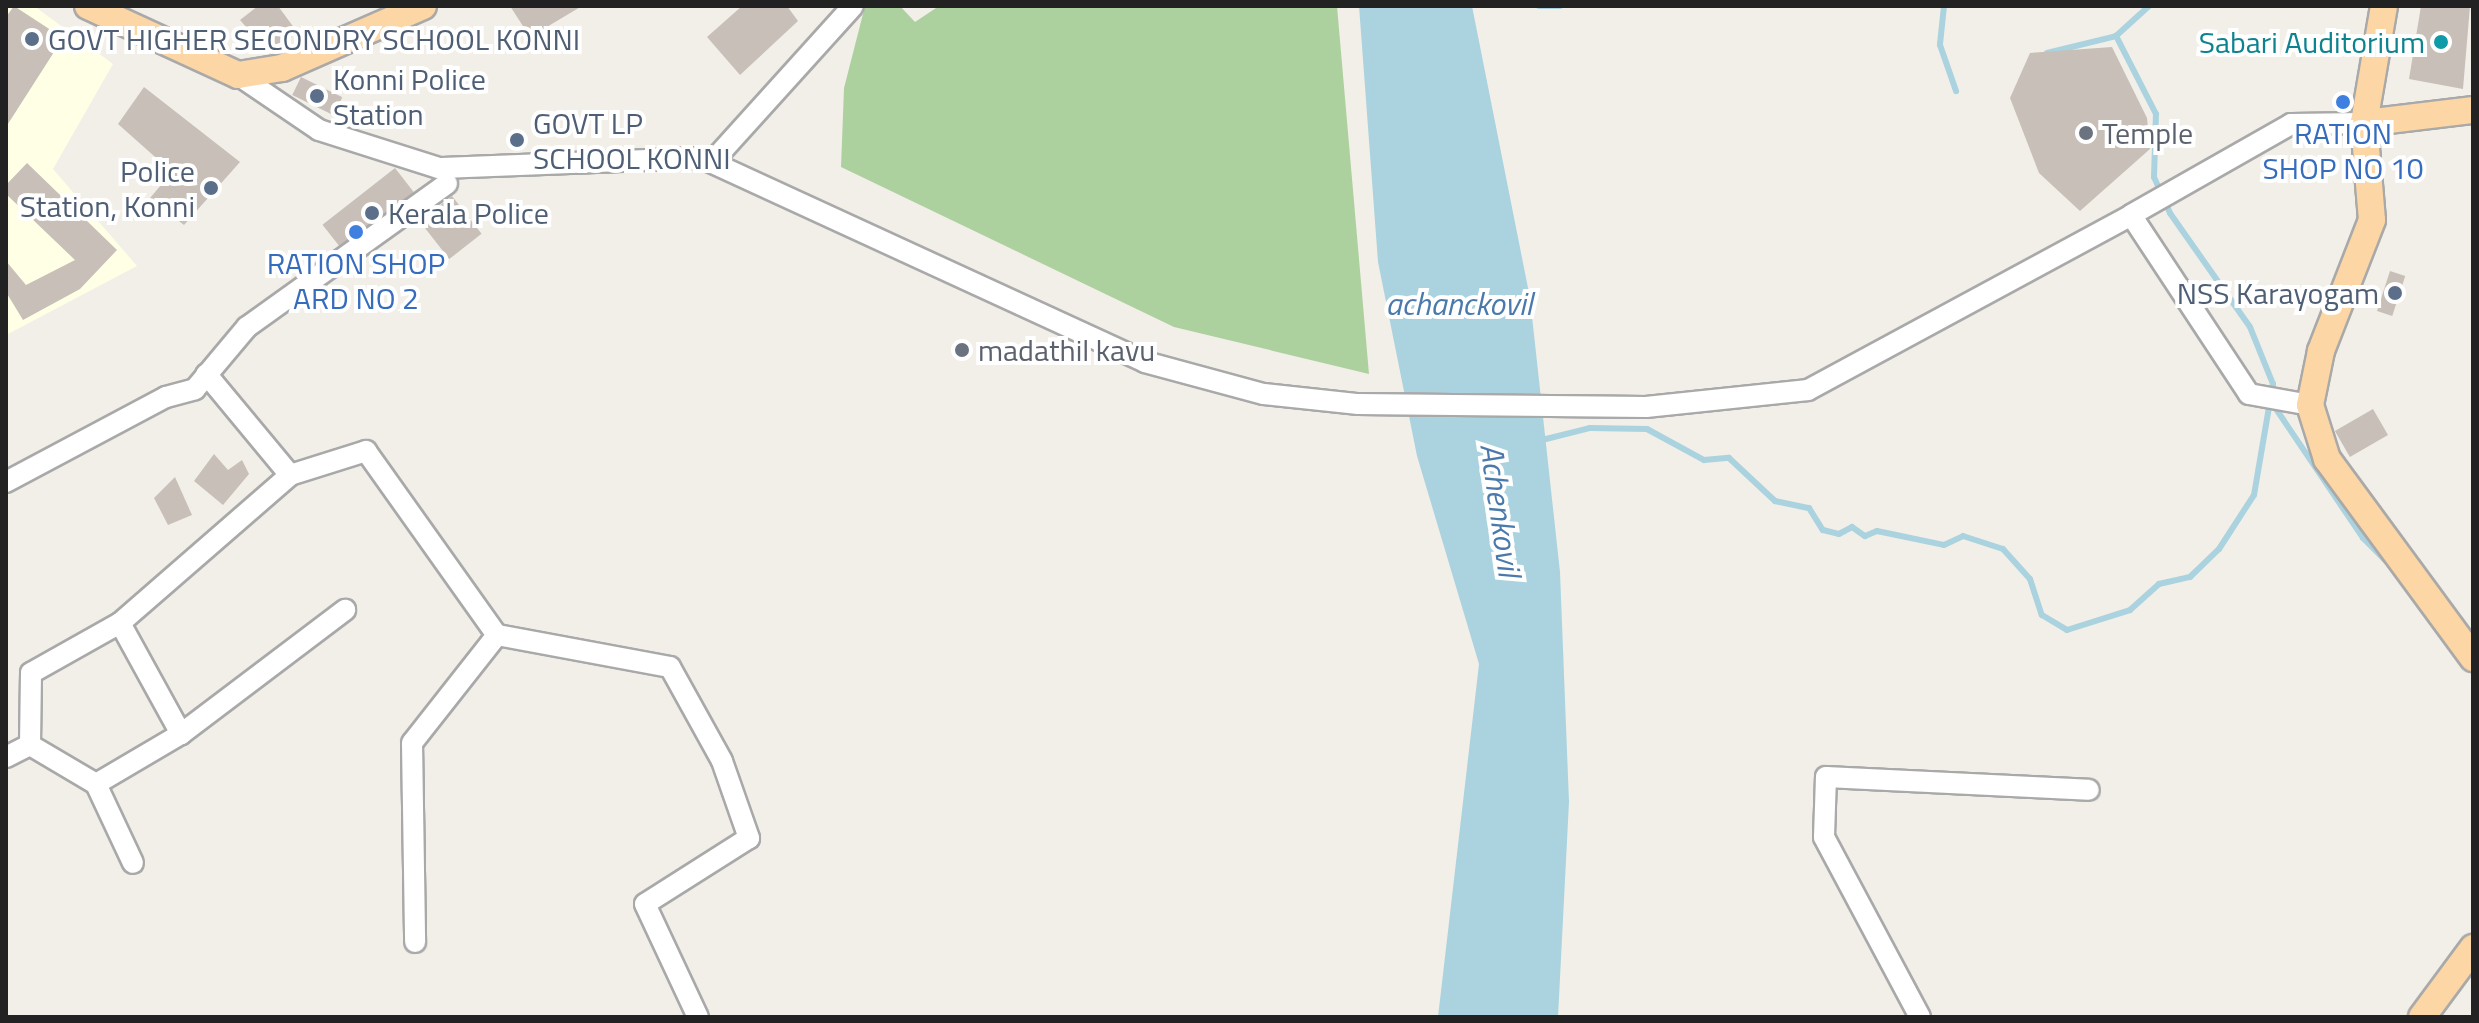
<!DOCTYPE html>
<style>
body{margin:0}
#map{position:relative;width:2479px;height:1023px;overflow:hidden;background:#f2efe9;font-family:"Titillium Web",sans-serif}
div>[style]{position:absolute}
.education>*{inset:0;background:#ffffe5}
.forest>*{inset:0;background:#add19e}
.water>*{inset:0;background:#aad3df}
.stream>*{height:6px;margin:-3px;padding:0 3px;transform-origin:3px;border-radius:3px;background:#aad3df}
.building>*{inset:0;background:#c7bfb8;transform-origin:0 0}
.roads{filter:drop-shadow(2px 0 #a9a9a9) drop-shadow(-2px 0 #a9a9a9) drop-shadow(0 2px #a9a9a9) drop-shadow(0 -2px #a9a9a9)}
.minor>*{height:20px;margin:-10px;padding:0 10px;transform-origin:10px;border-radius:10px;background:#fff}
.major>*{height:26px;margin:-13px;padding:0 13px;transform-origin:13px;border-radius:13px;background:#fcd6a4}
.dots>*{width:22px;height:22px;translate:-50% -50%;box-sizing:border-box;border:4px solid #fff;border-radius:50%}
span{translate:-50% -50%;white-space:nowrap;text-align:center;line-height:1.15;-webkit-text-stroke:8px #fff;paint-order:stroke}
.service-label{font-size:30px;color:#4e5e75}
.left{translate:0 -50%;text-align:left}
.right{translate:-100% -50%;text-align:right}
.culture-label{font-size:30px;color:#0d838f}
.worship-label{font-size:30px;color:#5b616d}
.shop-label{font-size:30px;color:#366cbe}
.water-label{font-size:32px;color:#4a7aab;font-style:italic}
.frame{position:absolute;inset:0;border:8px solid #222;pointer-events:none}
</style>
<div id="map">
<div class="education">
<div style="clip-path:polygon(6px 6px,34px 6px,113px 64px,53px 169px,137px 266px,6px 335px)"></div>
</div>
<div class="forest">
<div style="clip-path:polygon(865px 6px,900px 6px,915px 22px,939px 6px,1337px 6px,1369px 374px,1174px 327px,841px 167px,844px 88px)"></div>
</div>
<div class="water">
<div style="clip-path:polygon(1359px 6px,1472px 6px,1530px 298px,1560px 572px,1569px 802px,1558px 1017px,1438px 1017px,1479px 664px,1417px 456px,1378px 262px)"></div>
</div>
<div class="stream">
<div style="left:1539px;top:6px;width:21px"></div>
<div style="left:1944px;top:6px;width:39px;rotate:96deg"></div>
<div style="left:1940px;top:45px;width:49px;rotate:70.8deg"></div>
<div style="left:2047px;top:53px;width:71px;rotate:-13.8deg"></div>
<div style="left:2116px;top:36px;width:45px;rotate:-42.3deg"></div>
<div style="left:2272px;top:403px;width:163px;rotate:56deg"></div>
<div style="left:2363px;top:538px;width:34px;rotate:45deg"></div>
<div style="left:1538px;top:441px;width:54px;rotate:-14deg"></div>
<div style="left:1590px;top:428px;width:57px;rotate:1deg"></div>
<div style="left:1647px;top:429px;width:65px;rotate:28.5deg"></div>
<div style="left:1704px;top:460px;width:25px;rotate:-5deg"></div>
<div style="left:1729px;top:458px;width:63px;rotate:43.1deg"></div>
<div style="left:1775px;top:501px;width:35px;rotate:12deg"></div>
<div style="left:1809px;top:508px;width:26px;rotate:58deg"></div>
<div style="left:1823px;top:530px;width:16px;rotate:14deg"></div>
<div style="left:1839px;top:534px;width:15px;rotate:-28deg"></div>
<div style="left:1852px;top:527px;width:16px;rotate:35deg"></div>
<div style="left:1865px;top:536px;width:13px;rotate:-23deg"></div>
<div style="left:1877px;top:531px;width:68px;rotate:11.8deg"></div>
<div style="left:1944px;top:545px;width:21px;rotate:-25deg"></div>
<div style="left:1963px;top:536px;width:42px;rotate:18deg"></div>
<div style="left:2003px;top:549px;width:40px;rotate:48deg"></div>
<div style="left:2030px;top:579px;width:38px;rotate:72deg"></div>
<div style="left:2042px;top:615px;width:29px;rotate:31deg"></div>
<div style="left:2067px;top:630px;width:66px;rotate:-17.6deg"></div>
<div style="left:2130px;top:610px;width:39px;rotate:-42deg"></div>
<div style="left:2159px;top:584px;width:32px;rotate:-13deg"></div>
<div style="left:2190px;top:577px;width:40px;rotate:-44deg"></div>
<div style="left:2219px;top:549px;width:64px;rotate:-57.1deg"></div>
<div style="left:2254px;top:495px;width:113px;rotate:-80.3deg"></div>
<div style="left:2273px;top:384px;width:61px;rotate:-112deg"></div>
<div style="left:2250px;top:327px;width:139px;rotate:-125.1deg"></div>
<div style="left:2170px;top:213px;width:39px;rotate:-114deg"></div>
<div style="left:2154px;top:177px;width:63px;rotate:-88.2deg"></div>
<div style="left:2156px;top:114px;width:88px;rotate:-117.1deg"></div>
</div>
<div class="building">
<div style="clip-path:polygon(14px 6px,63px 38px,6px 127px,6px 17px)"></div>
<div style="clip-path:polygon(258px 6px,278px 6px,298px 33px,266px 50px,240px 20px)"></div>
<div style="clip-path:polygon(510px 6px,582px 6px,530px 37px)"></div>
<div style="clip-path:polygon(742px 6px,787px 6px,798px 21px,740px 75px,707px 37px)"></div>
<div style="clip-path:polygon(2421px 6px,2470px 6px,2463px 89px,2409px 79px)"></div>
<div style="clip-path:polygon(2112px 47px,2147px 118px,2150px 149px,2080px 211px,2039px 173px,2010px 98px,2030px 53px)"></div>
<div style="left:301px;top:77px;width:46px;height:20px;rotate:26deg"></div>
<div style="clip-path:polygon(144px 87px,240px 162px,184px 225px,150px 198px,172px 172px,118px 124px)"></div>
<div style="clip-path:polygon(27px 163px,117px 250px,80px 289px,23px 320px,6px 292px,6px 261px,26px 285px,75px 260px,6px 194px,6px 185px)"></div>
<div style="left:395px;top:168px;width:31px;height:92px;rotate:52deg"></div>
<div style="left:452px;top:196px;width:48px;height:41px;rotate:52deg"></div>
<div style="left:2390px;top:271px;width:16px;height:42px;rotate:18deg"></div>
<div style="left:2373px;top:409px;width:30px;height:44px;rotate:60deg"></div>
<div style="clip-path:polygon(214px 454px,228px 470px,242px 460px,249px 474px,223px 505px,194px 481px)"></div>
<div style="clip-path:polygon(175px 477px,192px 515px,168px 525px,154px 498px)"></div>
</div>
<div class="roads">
<div class="minor">
<div style="left:238px;top:75px;width:98px;rotate:34.2deg"></div>
<div style="left:319px;top:130px;width:126px;rotate:17.6deg"></div>
<div style="left:439px;top:168px;width:263px;rotate:-2.2deg"></div>
<div style="left:702px;top:158px;width:488px;rotate:24.7deg"></div>
<div style="left:1145px;top:362px;width:123px;rotate:15.1deg"></div>
<div style="left:1264px;top:394px;width:95px;rotate:6.1deg"></div>
<div style="left:1358px;top:404px;width:288px;rotate:0.6deg"></div>
<div style="left:1646px;top:407px;width:163px;rotate:-6deg"></div>
<div style="left:1808px;top:390px;width:367px;rotate:-28.4deg"></div>
<div style="left:712px;top:162px;width:210px;rotate:-47.9deg"></div>
<div style="left:2310px;top:405px;width:62px;rotate:-169.8deg"></div>
<div style="left:2249px;top:394px;width:214px;rotate:-123.4deg"></div>
<div style="left:2131px;top:215px;width:184px;rotate:-29.6deg"></div>
<div style="left:2291px;top:124px;width:73px;rotate:-0.8deg"></div>
<div style="left:290px;top:475px;width:80px;rotate:-17.5deg"></div>
<div style="left:366px;top:451px;width:226px;rotate:54.6deg"></div>
<div style="left:497px;top:635px;width:137px;rotate:128.2deg"></div>
<div style="left:412px;top:743px;width:199px;rotate:89.1deg"></div>
<div style="left:6px;top:482px;width:181px;rotate:-28deg"></div>
<div style="left:166px;top:397px;width:30px;rotate:-15deg"></div>
<div style="left:195px;top:389px;width:81px;rotate:-50deg"></div>
<div style="left:247px;top:327px;width:246px;rotate:-35.6deg"></div>
<div style="left:120px;top:623px;width:127px;rotate:61.2deg"></div>
<div style="left:181px;top:734px;width:206px;rotate:-37.1deg"></div>
<div style="left:497px;top:635px;width:176px;rotate:10.5deg"></div>
<div style="left:670px;top:667px;width:107px;rotate:61deg"></div>
<div style="left:722px;top:761px;width:82px;rotate:70.7deg"></div>
<div style="left:749px;top:838px;width:123px;rotate:147.6deg"></div>
<div style="left:645px;top:904px;width:125px;rotate:64.9deg"></div>
<div style="left:30px;top:745px;width:77px;rotate:30.6deg"></div>
<div style="left:96px;top:784px;width:99px;rotate:-30.5deg"></div>
<div style="left:6px;top:757px;width:27px;rotate:-27deg"></div>
<div style="left:30px;top:745px;width:72px;rotate:-89.2deg"></div>
<div style="left:31px;top:673px;width:102px;rotate:-29.3deg"></div>
<div style="left:120px;top:623px;width:225px;rotate:-41deg"></div>
<div style="left:290px;top:475px;width:131px;rotate:-129.7deg"></div>
<div style="left:96px;top:784px;width:87px;rotate:64.9deg"></div>
<div style="left:1920px;top:1017px;width:204px;rotate:-118.1deg"></div>
<div style="left:1824px;top:837px;width:60px;rotate:-88.1deg"></div>
<div style="left:1826px;top:777px;width:263px;rotate:2.8deg"></div>
</div>
<div class="major">
<div style="left:88px;top:6px;width:165px;rotate:24.7deg"></div>
<div style="left:238px;top:75px;width:45px;rotate:-9deg"></div>
<div style="left:282px;top:68px;width:154px;rotate:-23.7deg"></div>
<div style="left:2384px;top:6px;width:119px;rotate:99.7deg"></div>
<div style="left:2364px;top:123px;width:97px;rotate:85.3deg"></div>
<div style="left:2372px;top:220px;width:141px;rotate:111.3deg"></div>
<div style="left:2321px;top:351px;width:55px;rotate:101.5deg"></div>
<div style="left:2310px;top:405px;width:57px;rotate:72.5deg"></div>
<div style="left:2327px;top:459px;width:247px;rotate:53.7deg"></div>
<div style="left:2364px;top:123px;width:110px;rotate:-6.8deg"></div>
<div style="left:2422px;top:1017px;width:86px;rotate:-53.5deg"></div>
</div>
</div>
<div class="dots">
<div style="left:32px;top:39px;background:#5c6f8a"></div>
<div style="left:2441px;top:42px;background:#0f9aa8"></div>
<div style="left:317px;top:96px;background:#5c6f8a"></div>
<div style="left:2343px;top:102px;background:#3f7fe0"></div>
<div style="left:2086px;top:133px;background:#6b7280"></div>
<div style="left:517px;top:140px;background:#5c6f8a"></div>
<div style="left:211px;top:188px;background:#5c6f8a"></div>
<div style="left:372px;top:213px;background:#5c6f8a"></div>
<div style="left:356px;top:232px;background:#3f7fe0"></div>
<div style="left:2395px;top:293px;background:#5c6f8a"></div>
<div style="left:962px;top:350px;background:#6b7280"></div>
</div>
<div class="service-label">
<span class="left" style="left:48px;top:39px">GOVT HIGHER SECONDRY SCHOOL KONNI</span>
<span class="left" style="left:333px;top:96px">Konni Police<br>Station</span>
<span class="left" style="left:533px;top:140px">GOVT LP<br>SCHOOL KONNI</span>
<span class="right" style="left:195px;top:188px">Police<br>Station, Konni</span>
<span class="left" style="left:388px;top:213px">Kerala Police</span>
<span class="right" style="left:2379px;top:293px">NSS Karayogam</span>
</div>
<div class="culture-label">
<span class="right" style="left:2425px;top:42px">Sabari Auditorium</span>
</div>
<div class="worship-label">
<span class="left" style="left:2102px;top:133px">Temple</span>
<span class="left" style="left:978px;top:350px">madathil kavu</span>
</div>
<div class="shop-label">
<span style="left:2343px;top:150px">RATION<br>SHOP NO 10</span>
<span style="left:356px;top:280px">RATION SHOP<br>ARD NO 2</span>
</div>
<div class="water-label">
<span style="left:1459px;top:303px">achanckovil</span>
<span style="left:1501px;top:510px;rotate:82deg">Achenkovil</span>
</div>
<div class="frame"></div>
</div>
